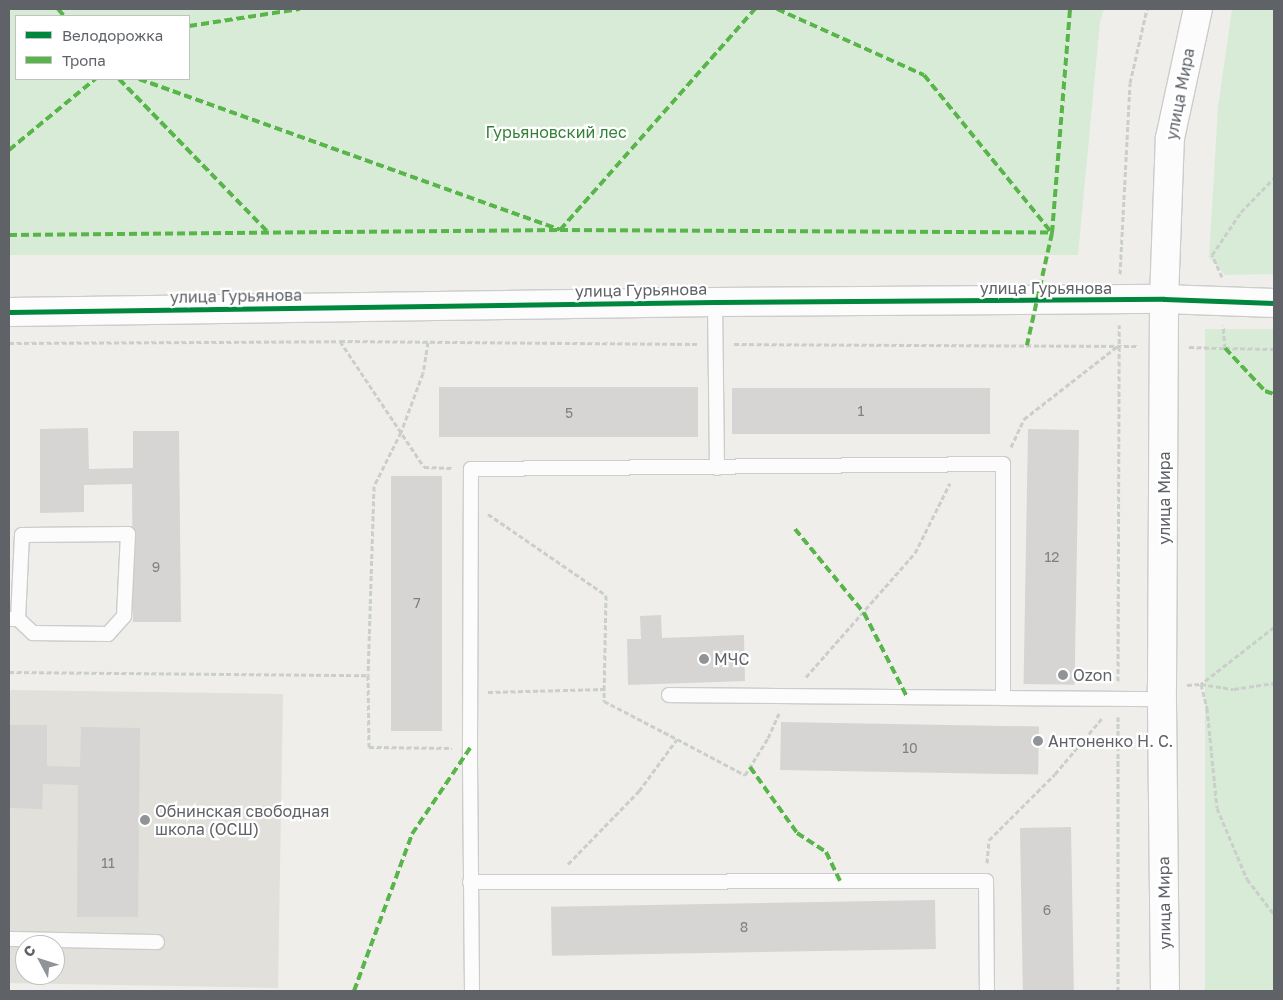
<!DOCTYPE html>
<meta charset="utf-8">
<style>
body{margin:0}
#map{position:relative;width:1283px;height:1000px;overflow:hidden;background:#efeeea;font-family:"Golos Text",sans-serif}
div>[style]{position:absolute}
.education>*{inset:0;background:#e2e0da}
.green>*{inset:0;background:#d8ebd6;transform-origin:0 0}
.building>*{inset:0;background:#d6d5d3;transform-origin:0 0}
.path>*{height:3px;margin-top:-1.5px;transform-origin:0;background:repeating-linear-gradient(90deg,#cacfcc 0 5px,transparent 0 7.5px)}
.roads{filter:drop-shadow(1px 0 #cbcccc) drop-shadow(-1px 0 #cbcccc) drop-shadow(0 1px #cbcccc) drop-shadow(0 -1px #cbcccc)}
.lane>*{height:14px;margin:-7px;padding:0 7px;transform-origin:7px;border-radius:7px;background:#fdfcfc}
.secondary>*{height:28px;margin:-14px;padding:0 14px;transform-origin:14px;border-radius:14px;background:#fdfcfc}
.quiet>*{height:4px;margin-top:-2px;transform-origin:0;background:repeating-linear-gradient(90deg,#58b549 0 8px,transparent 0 12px)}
.cycleway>*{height:5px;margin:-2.5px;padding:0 2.5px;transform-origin:2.5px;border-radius:2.5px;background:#00873e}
.dots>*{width:14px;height:14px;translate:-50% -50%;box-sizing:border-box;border:2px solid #fff;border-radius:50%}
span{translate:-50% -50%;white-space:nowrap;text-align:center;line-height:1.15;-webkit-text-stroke:4.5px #fff;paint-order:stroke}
.number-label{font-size:14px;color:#7e8184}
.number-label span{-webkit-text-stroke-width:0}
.street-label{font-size:16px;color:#5f6368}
.park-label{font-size:16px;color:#348238}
.poi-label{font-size:16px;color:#5f6368}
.left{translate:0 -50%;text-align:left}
.frame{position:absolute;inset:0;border:10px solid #5f6368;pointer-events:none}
.legend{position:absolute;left:15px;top:15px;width:175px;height:65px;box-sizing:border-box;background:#fff;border:1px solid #bfc1c3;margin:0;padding:6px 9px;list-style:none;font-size:15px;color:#5f6368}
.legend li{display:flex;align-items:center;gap:10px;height:25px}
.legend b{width:25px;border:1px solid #bfc1c3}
.north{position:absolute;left:15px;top:935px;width:50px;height:50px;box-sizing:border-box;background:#fff;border:1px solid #bfc1c3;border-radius:50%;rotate:310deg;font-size:14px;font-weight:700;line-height:20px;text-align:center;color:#5f6368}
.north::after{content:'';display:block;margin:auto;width:18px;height:22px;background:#919496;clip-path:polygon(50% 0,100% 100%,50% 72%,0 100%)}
</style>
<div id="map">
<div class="education">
<div style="clip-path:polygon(evenodd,9px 690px,283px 694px,278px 988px,9px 983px,9px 690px,25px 945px,55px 945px,55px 975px,25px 975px,25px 945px)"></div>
</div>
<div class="green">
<div style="clip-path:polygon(evenodd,9px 9px,1104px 9px,1100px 22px,1078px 255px,9px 255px,9px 9px,16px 16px,189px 16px,189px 79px,16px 79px,16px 16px)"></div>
<div style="clip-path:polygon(1232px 9px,1274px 9px,1274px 274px,1225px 275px,1209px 257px,1218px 107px)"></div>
<div style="left:1205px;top:329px;width:69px;height:662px"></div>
</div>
<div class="building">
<div style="left:439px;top:387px;width:259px;height:50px"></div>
<div style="left:732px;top:388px;width:258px;height:46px"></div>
<div style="clip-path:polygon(88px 428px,89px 469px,133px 468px,133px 431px,179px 431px,181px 622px,133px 622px,132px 484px,84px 485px,84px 512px,40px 513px,40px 429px)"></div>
<div style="left:1028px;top:429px;width:51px;height:255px;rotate:1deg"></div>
<div style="left:391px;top:476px;width:51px;height:255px"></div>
<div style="clip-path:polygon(661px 615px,662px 638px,744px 635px,745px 681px,628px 685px,627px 639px,641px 639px,640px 616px)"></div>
<div style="left:781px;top:722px;width:258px;height:48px;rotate:1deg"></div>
<div style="clip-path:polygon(9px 725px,47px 725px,47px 766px,80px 767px,81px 727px,140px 728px,138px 917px,77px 917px,78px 785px,43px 784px,42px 809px,9px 808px)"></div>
<div style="left:1071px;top:827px;width:164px;height:51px;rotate:89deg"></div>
<div style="left:935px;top:900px;width:49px;height:384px;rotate:89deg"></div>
</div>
<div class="path">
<div style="left:1120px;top:274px;width:191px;rotate:-87deg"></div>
<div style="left:1130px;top:83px;width:76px;rotate:-77.1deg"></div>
<div style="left:1222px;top:277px;width:24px;rotate:-114deg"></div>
<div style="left:1212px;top:255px;width:52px;rotate:-56deg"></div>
<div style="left:1241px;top:212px;width:47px;rotate:-45.9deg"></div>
<div style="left:340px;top:341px;width:151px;rotate:56.3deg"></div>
<div style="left:424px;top:467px;width:29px;rotate:2deg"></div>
<div style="left:428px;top:342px;width:31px;rotate:99deg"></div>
<div style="left:423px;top:373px;width:63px;rotate:110.4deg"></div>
<div style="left:401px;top:432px;width:60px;rotate:116.6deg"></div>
<div style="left:374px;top:486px;width:189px;rotate:91.8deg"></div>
<div style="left:368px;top:675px;width:72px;rotate:89.2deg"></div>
<div style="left:369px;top:747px;width:83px;rotate:0.7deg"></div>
<div style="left:9px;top:343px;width:331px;rotate:-0.3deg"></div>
<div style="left:340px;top:341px;width:358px;rotate:0.5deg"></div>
<div style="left:734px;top:344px;width:404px;rotate:0.3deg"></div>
<div style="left:1189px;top:347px;width:36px;rotate:2deg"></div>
<div style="left:1225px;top:348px;width:23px;rotate:-95deg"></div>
<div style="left:1225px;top:348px;width:49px;rotate:1.2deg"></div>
<div style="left:1011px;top:447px;width:31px;rotate:-65deg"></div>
<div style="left:1024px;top:419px;width:120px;rotate:-37.9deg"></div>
<div style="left:488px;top:514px;width:143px;rotate:34.5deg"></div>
<div style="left:606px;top:595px;width:106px;rotate:91.1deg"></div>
<div style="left:604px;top:701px;width:82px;rotate:27.5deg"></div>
<div style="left:1274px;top:627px;width:93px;rotate:142deg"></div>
<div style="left:1201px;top:684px;width:25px;rotate:76deg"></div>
<div style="left:1207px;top:708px;width:100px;rotate:84.3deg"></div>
<div style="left:1217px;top:808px;width:77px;rotate:67.1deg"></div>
<div style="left:1247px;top:879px;width:44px;rotate:52.4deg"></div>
<div style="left:9px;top:672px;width:359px;rotate:0.5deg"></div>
<div style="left:806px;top:677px;width:165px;rotate:-48.7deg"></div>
<div style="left:915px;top:553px;width:78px;rotate:-63.4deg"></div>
<div style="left:1118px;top:681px;width:356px;rotate:-89.8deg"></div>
<div style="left:1187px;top:685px;width:14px;rotate:-4deg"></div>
<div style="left:1201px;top:684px;width:33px;rotate:9deg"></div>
<div style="left:1234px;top:689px;width:40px;rotate:-8.5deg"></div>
<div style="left:488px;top:692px;width:117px;rotate:-1.5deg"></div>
<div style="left:987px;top:863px;width:23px;rotate:-85deg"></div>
<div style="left:989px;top:840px;width:93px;rotate:-45deg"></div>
<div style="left:1055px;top:774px;width:75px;rotate:-49.9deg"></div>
<div style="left:568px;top:864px;width:102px;rotate:-45.8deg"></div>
<div style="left:639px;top:791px;width:64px;rotate:-53.8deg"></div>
<div style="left:677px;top:739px;width:77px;rotate:27.9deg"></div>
<div style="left:745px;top:775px;width:44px;rotate:-58.1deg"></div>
<div style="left:768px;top:738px;width:27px;rotate:-66deg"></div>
<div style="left:1118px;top:991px;width:274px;rotate:-90deg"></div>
</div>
<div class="roads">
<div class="lane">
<div style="left:715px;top:302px;width:166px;rotate:89.3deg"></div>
<div style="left:9px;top:619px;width:9px"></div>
<div style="left:18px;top:619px;width:21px;rotate:43deg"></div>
<div style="left:33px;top:633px;width:75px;rotate:0.8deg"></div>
<div style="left:108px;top:634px;width:24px;rotate:-48deg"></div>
<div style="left:124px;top:616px;width:82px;rotate:-87.2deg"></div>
<div style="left:128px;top:534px;width:106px;rotate:179.5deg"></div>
<div style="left:22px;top:535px;width:84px;rotate:92.7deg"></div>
<div style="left:669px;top:695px;width:334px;rotate:0.5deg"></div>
<div style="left:470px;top:882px;width:516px;rotate:-0.11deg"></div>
<div style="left:986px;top:881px;width:110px;rotate:89.5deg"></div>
<div style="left:9px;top:939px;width:148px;rotate:1.2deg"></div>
<div style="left:472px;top:991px;width:243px;rotate:-90.5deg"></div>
<div style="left:470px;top:748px;width:279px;rotate:-89.8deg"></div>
<div style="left:471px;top:469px;width:532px;rotate:-0.54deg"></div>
<div style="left:1003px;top:464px;width:234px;rotate:90deg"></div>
<div style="left:1003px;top:698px;width:159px;rotate:0.4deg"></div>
</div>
<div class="secondary">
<div style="left:9px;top:312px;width:706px;rotate:-0.81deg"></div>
<div style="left:715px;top:302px;width:449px;rotate:-0.4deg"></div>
<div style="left:1164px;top:299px;width:110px;rotate:2.1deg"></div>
<div style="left:1165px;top:991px;width:305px;rotate:-90.6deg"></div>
<div style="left:1162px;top:686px;width:387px;rotate:-89.7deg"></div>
<div style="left:1164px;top:299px;width:161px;rotate:-87.9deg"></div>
<div style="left:1170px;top:138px;width:132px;rotate:-77.8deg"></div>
</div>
</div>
<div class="quiet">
<div style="left:58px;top:9px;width:9px;rotate:49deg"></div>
<div style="left:777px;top:9px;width:161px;rotate:24.2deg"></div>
<div style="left:924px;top:75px;width:203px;rotate:51deg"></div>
<div style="left:1052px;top:233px;width:115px;rotate:102.6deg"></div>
<div style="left:189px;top:26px;width:112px;rotate:-8.7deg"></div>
<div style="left:119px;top:79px;width:215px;rotate:45.8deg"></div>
<div style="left:139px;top:79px;width:447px;rotate:19.7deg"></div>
<div style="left:560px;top:230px;width:295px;rotate:-48.6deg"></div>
<div style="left:9px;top:150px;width:112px;rotate:-39.5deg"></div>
<div style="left:9px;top:235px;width:551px;rotate:-0.52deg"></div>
<div style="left:560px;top:230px;width:492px;rotate:0.3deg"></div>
<div style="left:1052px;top:233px;width:225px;rotate:-85.4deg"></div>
<div style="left:1225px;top:348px;width:59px;rotate:47.1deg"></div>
<div style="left:1265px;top:391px;width:9px;rotate:18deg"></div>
<div style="left:795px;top:529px;width:109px;rotate:50.6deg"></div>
<div style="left:864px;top:613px;width:94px;rotate:62.9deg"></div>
<div style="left:750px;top:767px;width:81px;rotate:54.5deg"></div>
<div style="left:797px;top:833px;width:35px;rotate:33deg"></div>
<div style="left:826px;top:852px;width:32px;rotate:64deg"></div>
<div style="left:354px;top:991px;width:167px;rotate:-69.7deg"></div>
<div style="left:412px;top:834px;width:104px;rotate:-56deg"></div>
</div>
<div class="cycleway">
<div style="left:9px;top:312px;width:706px;rotate:-0.81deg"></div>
<div style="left:715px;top:302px;width:449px;rotate:-0.4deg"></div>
<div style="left:1164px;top:299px;width:110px;rotate:2.1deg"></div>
</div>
<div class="dots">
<div style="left:704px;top:659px;background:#919496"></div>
<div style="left:1063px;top:675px;background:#919496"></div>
<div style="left:1038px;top:741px;background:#919496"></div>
<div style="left:145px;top:820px;background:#919496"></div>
</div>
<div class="number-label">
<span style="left:861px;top:411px">1</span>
<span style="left:569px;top:413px">5</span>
<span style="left:1052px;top:557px">12</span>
<span style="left:156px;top:567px">9</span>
<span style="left:417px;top:603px">7</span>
<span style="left:910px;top:748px">10</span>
<span style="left:108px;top:863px">11</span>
<span style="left:1047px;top:910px">6</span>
<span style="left:744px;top:927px">8</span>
</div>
<div class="street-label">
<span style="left:1180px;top:94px;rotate:-79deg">улица Мира</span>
<span style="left:1046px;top:288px">улица Гурьянова</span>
<span style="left:641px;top:290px;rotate:-1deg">улица Гурьянова</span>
<span style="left:236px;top:296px;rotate:-1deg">улица Гурьянова</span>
<span style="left:1164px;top:498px;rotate:-90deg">улица Мира</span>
<span style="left:1164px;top:903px;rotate:-91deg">улица Мира</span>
</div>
<div class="park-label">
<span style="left:556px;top:132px">Гурьяновский лес</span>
</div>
<div class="poi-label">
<span class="left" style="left:714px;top:659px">МЧС</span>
<span class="left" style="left:1073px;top:675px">Ozon</span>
<span class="left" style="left:1048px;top:741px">Антоненко Н. С.</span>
<span class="left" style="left:155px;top:820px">Обнинская свободная<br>школа (ОСШ)</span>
</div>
<div class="frame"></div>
<ul class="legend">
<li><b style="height:6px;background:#00873e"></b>Велодорожка</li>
<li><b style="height:6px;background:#58b549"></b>Тропа</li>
</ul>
<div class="north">С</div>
</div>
